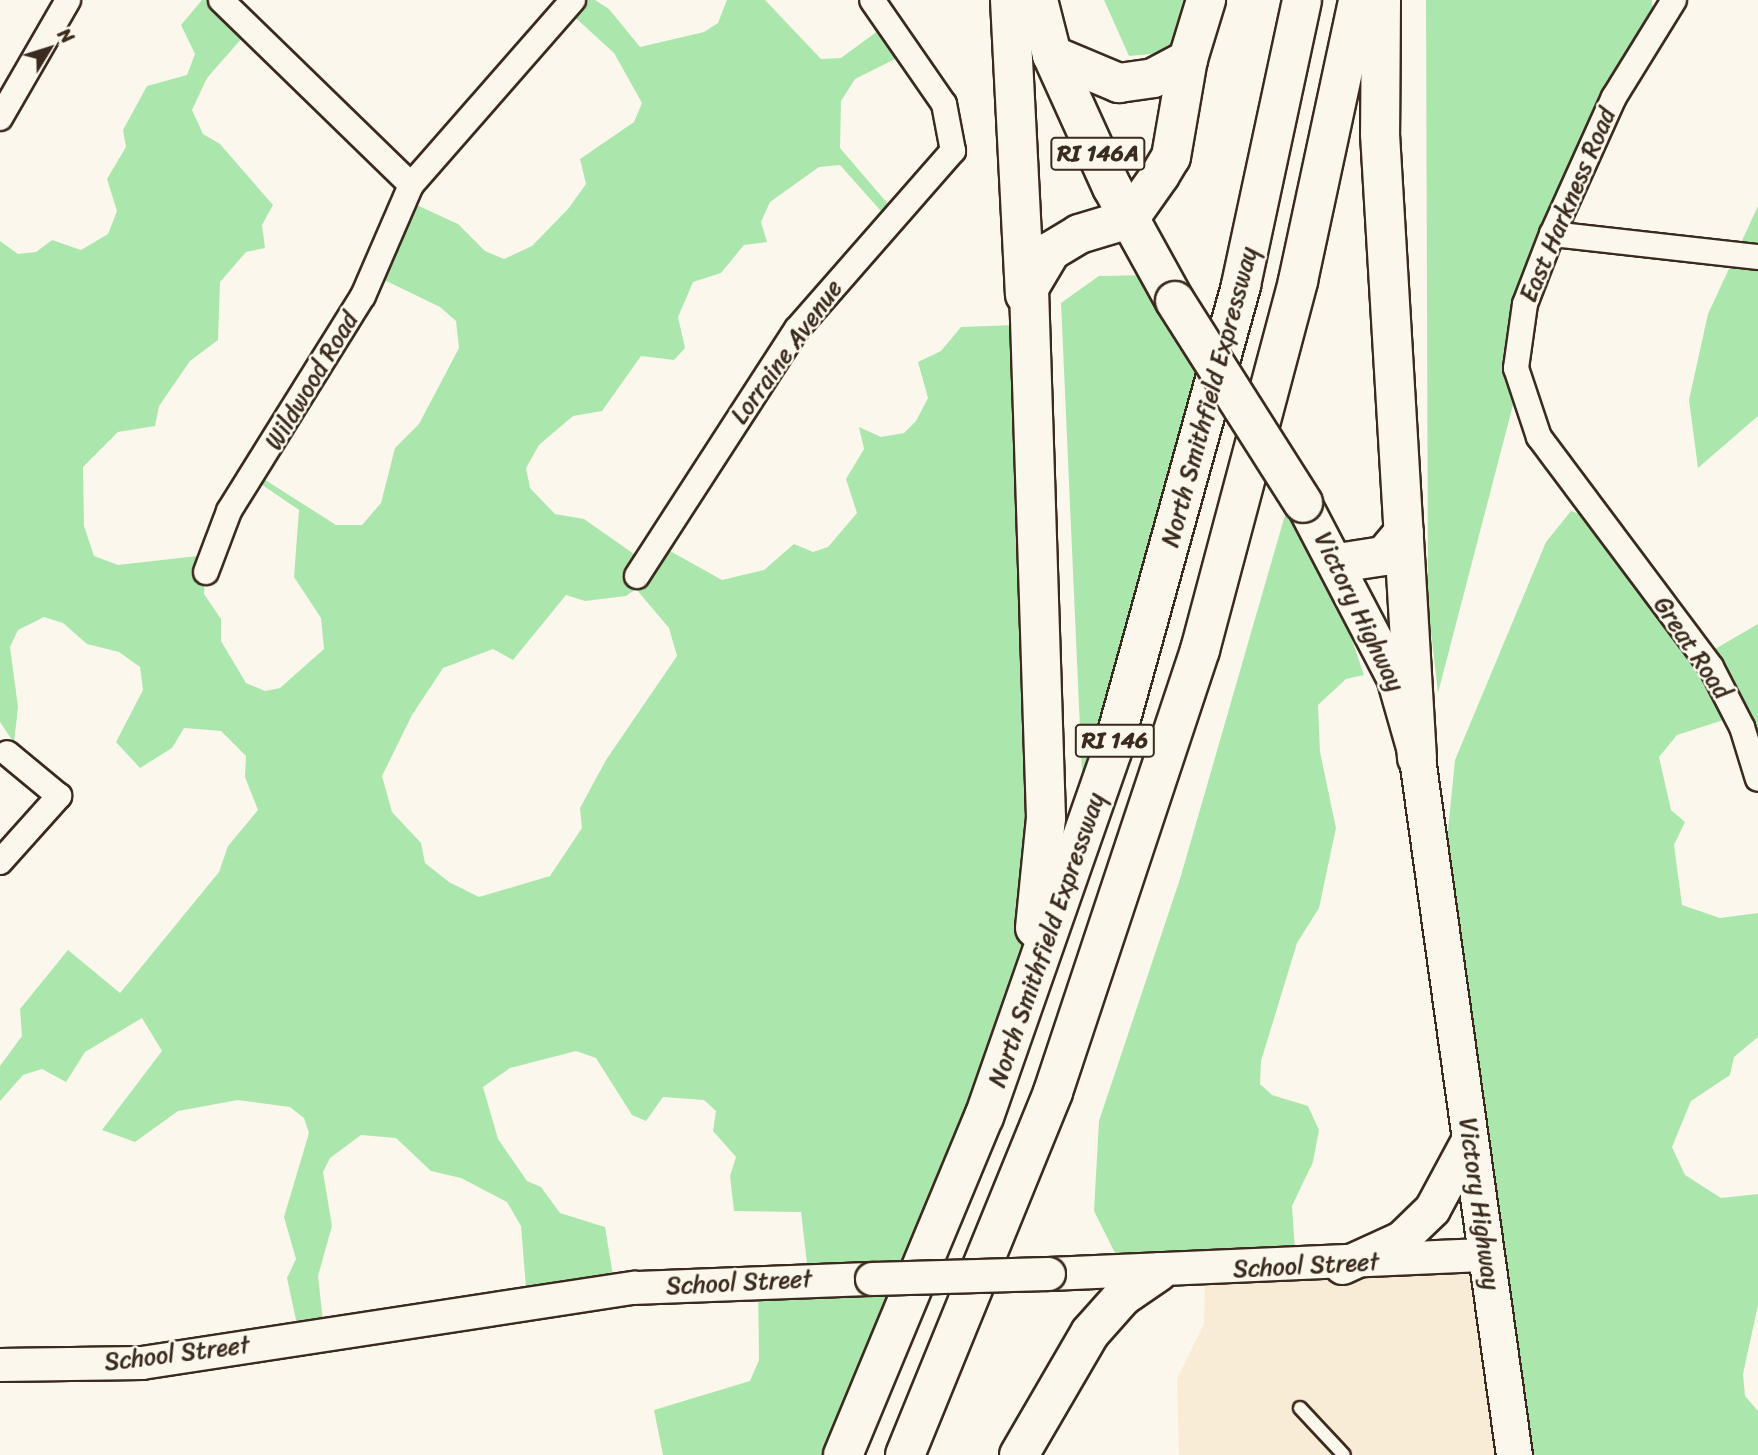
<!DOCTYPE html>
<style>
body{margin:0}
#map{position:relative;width:1758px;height:1455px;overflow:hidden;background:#fbf7ec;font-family:Sriracha,sans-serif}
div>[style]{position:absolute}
.built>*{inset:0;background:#f8ecd6}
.green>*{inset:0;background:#abe7ad}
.roads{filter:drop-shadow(2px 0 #3b2a1e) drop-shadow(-2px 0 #3b2a1e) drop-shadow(0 2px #3b2a1e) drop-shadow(0 -2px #3b2a1e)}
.service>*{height:12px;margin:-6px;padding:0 6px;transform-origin:6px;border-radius:6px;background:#fbf7ec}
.minor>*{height:24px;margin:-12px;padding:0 12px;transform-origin:12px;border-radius:12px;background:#fbf7ec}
.tertiary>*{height:32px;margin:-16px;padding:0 16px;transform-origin:16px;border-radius:16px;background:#fbf7ec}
.secondary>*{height:35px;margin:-17.5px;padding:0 17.5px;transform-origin:17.5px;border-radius:17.5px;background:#fbf7ec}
.primary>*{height:38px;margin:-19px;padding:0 19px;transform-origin:19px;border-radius:19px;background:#fbf7ec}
.motorway>*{height:38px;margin:-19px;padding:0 19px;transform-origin:19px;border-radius:19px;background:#fbf7ec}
.bridges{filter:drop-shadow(2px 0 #3b2a1e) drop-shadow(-2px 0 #3b2a1e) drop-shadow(0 2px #3b2a1e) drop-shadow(0 -2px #3b2a1e)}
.tertiary-bridge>*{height:32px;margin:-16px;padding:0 16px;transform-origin:16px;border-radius:16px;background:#fbf7ec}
.primary-bridge>*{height:38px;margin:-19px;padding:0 19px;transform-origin:19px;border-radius:19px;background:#fbf7ec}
span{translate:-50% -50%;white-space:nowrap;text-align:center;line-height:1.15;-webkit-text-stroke:5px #fbf7ec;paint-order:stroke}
.shield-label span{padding:2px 5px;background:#fbf7ec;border:2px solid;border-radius:5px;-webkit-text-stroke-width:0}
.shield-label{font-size:23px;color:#3b2a1e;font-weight:700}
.street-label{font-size:24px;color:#3b2a1e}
.north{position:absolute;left:14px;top:14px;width:70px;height:70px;-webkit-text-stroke:5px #fbf7ec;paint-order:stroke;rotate:52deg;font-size:19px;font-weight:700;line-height:28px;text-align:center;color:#3b2a1e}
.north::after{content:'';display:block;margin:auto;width:24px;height:32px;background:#3b2a1e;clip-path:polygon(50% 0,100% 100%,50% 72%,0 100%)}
</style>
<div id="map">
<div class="built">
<div style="clip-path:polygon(1482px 1252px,1516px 1455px,1179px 1455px,1177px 1379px,1204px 1324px,1205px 1274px)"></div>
</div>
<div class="green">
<div style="clip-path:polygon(evenodd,202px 0,225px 0,250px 29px,207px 78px,192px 110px,203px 134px,220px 144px,273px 205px,262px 225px,265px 248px,246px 252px,220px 282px,218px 340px,190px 361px,159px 406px,155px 426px,118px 432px,83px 467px,84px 526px,94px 556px,118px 565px,206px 555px,204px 594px,221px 619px,221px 641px,246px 683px,265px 691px,280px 688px,324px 649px,321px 618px,294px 577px,299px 510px,255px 480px,256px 474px,336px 525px,362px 525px,381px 503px,395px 448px,419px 424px,459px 348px,456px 321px,440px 307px,378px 277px,408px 201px,458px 224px,485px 251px,504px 259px,532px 246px,568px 209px,586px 184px,580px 159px,634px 122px,642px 103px,614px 53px,568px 11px,573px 0,595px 0,609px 9px,640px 47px,704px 32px,718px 23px,727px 0,765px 0,821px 59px,841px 58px,890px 22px,911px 51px,855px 79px,841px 101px,840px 148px,894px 211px,888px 219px,840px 165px,819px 167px,770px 202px,761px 222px,767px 242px,744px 245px,721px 273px,693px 282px,678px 317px,685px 348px,674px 360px,641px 356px,602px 411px,573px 416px,539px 445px,526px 468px,530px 488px,555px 514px,584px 519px,644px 561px,663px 547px,722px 580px,764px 570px,794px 544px,813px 552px,828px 547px,857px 513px,846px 479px,864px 449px,859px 427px,881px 437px,904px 433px,916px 421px,928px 398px,918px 362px,941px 351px,961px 327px,1015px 325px,1040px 762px,1022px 974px,832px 1455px,663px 1455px,654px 1410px,750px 1381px,759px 1360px,758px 1280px,808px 1272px,801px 1212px,734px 1211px,730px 1176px,736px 1157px,713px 1131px,716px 1111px,704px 1100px,663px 1097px,646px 1121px,632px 1115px,596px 1058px,576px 1051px,510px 1068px,483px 1087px,498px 1139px,527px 1181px,541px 1187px,560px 1213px,605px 1227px,615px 1288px,527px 1300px,521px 1226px,507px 1202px,461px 1178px,431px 1171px,396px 1138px,361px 1135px,330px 1158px,323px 1172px,332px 1226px,318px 1276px,324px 1330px,299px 1334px,287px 1278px,296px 1259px,284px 1217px,309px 1133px,304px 1118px,290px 1107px,238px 1100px,178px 1111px,135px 1142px,102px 1130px,162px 1051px,142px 1018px,85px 1052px,66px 1082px,42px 1069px,23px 1075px,0 1101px,0 1066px,22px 1036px,20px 1009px,68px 950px,120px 993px,219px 872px,228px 846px,258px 810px,245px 777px,246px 756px,221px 731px,184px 728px,172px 748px,140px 768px,116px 742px,143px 690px,140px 667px,119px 652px,87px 644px,63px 623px,44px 617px,18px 630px,10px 647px,18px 707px,14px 743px,0 722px,0 241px,18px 254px,36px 252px,52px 240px,81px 250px,108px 234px,117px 211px,107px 179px,126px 147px,123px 130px,147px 86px,187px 75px,195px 54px,181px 25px,202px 0,636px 589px,669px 628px,677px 656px,606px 760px,580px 808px,582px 828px,550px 876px,479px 897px,449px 882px,425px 863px,421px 843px,392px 812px,382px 776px,412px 715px,443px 668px,493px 649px,513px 660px,566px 595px,585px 601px,626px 596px,636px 589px)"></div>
<div style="clip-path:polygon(1104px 0,1199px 0,1173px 52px,1129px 56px)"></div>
<div style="clip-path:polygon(1426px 0,1652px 0,1654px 30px,1526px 306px,1520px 378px,1438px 693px,1428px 605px)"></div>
<div style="clip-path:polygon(1758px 206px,1758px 416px,1698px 468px,1689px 400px,1708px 314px)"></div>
<div style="clip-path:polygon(1152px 275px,1212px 372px,1083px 796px,1061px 303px,1099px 276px)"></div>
<div style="clip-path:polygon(1287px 508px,1338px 599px,1364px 675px,1346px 679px,1318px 705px,1320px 752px,1336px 828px,1319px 908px,1297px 943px,1261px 1061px,1260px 1084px,1272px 1095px,1308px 1106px,1319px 1130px,1313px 1162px,1292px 1206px,1296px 1265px,1123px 1269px,1094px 1211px,1099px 1121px,1180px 879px)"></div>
<div style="clip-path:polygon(1571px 511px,1599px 521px,1708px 653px,1758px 624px,1758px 765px,1736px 716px,1677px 735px,1659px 757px,1671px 810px,1685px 822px,1674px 845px,1682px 905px,1720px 918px,1758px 913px,1758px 1037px,1734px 1057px,1730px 1075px,1691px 1101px,1672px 1147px,1685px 1175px,1721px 1198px,1758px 1194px,1758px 1305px,1743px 1374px,1745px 1396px,1758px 1411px,1758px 1455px,1516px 1455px,1440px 911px,1455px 760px,1546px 542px)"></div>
</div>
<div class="roads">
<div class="service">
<div style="left:1300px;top:1408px;width:64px;rotate:46.9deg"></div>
</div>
<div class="minor">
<div style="left:221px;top:0;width:265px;rotate:44.2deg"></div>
<div style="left:1674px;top:0;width:114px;rotate:121.7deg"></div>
<div style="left:1614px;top:97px;width:150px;rotate:114.3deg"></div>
<div style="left:1552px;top:234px;width:75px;rotate:111.1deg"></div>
<div style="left:1525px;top:304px;width:65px;rotate:98deg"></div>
<div style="left:1516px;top:368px;width:73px;rotate:71.6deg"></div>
<div style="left:1539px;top:437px;width:287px;rotate:53.2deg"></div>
<div style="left:1711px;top:667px;width:68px;rotate:62.7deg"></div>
<div style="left:1742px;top:727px;width:54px;rotate:72.9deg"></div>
<div style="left:0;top:118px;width:136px;rotate:-60deg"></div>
<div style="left:1552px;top:234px;width:207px;rotate:6.4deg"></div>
<div style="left:206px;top:572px;width:65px;rotate:-69.3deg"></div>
<div style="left:229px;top:511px;width:253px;rotate:-58.1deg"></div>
<div style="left:363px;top:296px;width:121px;rotate:-66.6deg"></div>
<div style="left:411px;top:185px;width:246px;rotate:-48.8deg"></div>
<div style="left:637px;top:576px;width:294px;rotate:-57.1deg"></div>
<div style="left:797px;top:329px;width:237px;rotate:-48.8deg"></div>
<div style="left:953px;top:151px;width:48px;rotate:-100.8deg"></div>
<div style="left:944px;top:104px;width:126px;rotate:-124.7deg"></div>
<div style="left:0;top:862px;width:89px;rotate:-48.2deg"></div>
<div style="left:59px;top:796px;width:67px;rotate:-140.4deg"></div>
</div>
<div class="tertiary">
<div style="left:1049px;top:1274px;width:435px;rotate:-2.5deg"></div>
<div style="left:0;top:1365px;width:142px;rotate:-0.8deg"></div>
<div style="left:142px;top:1363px;width:499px;rotate:-8.7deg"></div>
<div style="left:635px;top:1288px;width:237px;rotate:-2.2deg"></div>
</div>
<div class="secondary">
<div style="left:1303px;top:503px;width:196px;rotate:62.4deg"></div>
<div style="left:1394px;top:677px;width:84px;rotate:74.1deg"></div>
<div style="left:1417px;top:758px;width:704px;rotate:82.08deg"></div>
<div style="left:1342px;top:1266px;width:65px;rotate:-24.6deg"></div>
<div style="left:1401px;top:1239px;width:43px;rotate:-44.1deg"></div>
<div style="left:1432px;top:1209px;width:74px;rotate:-61.7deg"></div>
</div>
<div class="primary">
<div style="left:1038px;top:0;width:57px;rotate:75.7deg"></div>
<div style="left:1052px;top:55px;width:145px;rotate:65.6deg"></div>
<div style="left:1112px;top:187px;width:130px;rotate:61.1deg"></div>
</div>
<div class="motorway">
<div style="left:1010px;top:0;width:295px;rotate:87.1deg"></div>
<div style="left:1381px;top:0;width:134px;rotate:90.4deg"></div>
<div style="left:1380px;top:134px;width:625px;rotate:86.61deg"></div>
<div style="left:1052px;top:55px;width:73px;rotate:22.7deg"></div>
<div style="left:1119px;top:83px;width:34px;rotate:-8deg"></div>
<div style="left:1153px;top:78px;width:40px;rotate:-28deg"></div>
<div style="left:1338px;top:563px;width:47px;rotate:-8.7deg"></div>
<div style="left:1384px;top:556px;width:31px;rotate:-50deg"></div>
<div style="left:1035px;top:928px;width:111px;rotate:-84.3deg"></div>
<div style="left:1046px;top:818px;width:530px;rotate:-91.84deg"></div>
<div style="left:1029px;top:288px;width:43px;rotate:-59.3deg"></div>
<div style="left:1051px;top:251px;width:33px;rotate:-31deg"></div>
<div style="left:1079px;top:234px;width:52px;rotate:-16.7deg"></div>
<div style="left:1129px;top:219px;width:54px;rotate:-54.8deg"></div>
<div style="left:1160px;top:175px;width:21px;rotate:-59deg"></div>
<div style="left:1171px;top:157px;width:99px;rotate:-80.2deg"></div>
<div style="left:1188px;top:59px;width:62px;rotate:-73deg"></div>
<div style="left:843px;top:1455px;width:366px;rotate:-67.4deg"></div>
<div style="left:984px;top:1117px;width:388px;rotate:-70.7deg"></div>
<div style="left:1112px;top:751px;width:484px;rotate:-74.5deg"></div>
<div style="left:1241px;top:285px;width:291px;rotate:-77.9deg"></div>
<div style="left:905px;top:1455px;width:392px;rotate:-67.8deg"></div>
<div style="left:1053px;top:1092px;width:466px;rotate:-71.6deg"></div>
<div style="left:1200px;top:650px;width:382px;rotate:-75.1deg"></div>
<div style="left:1298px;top:281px;width:287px;rotate:-77.9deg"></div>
<div style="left:1019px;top:1455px;width:141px;rotate:-59.8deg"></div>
<div style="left:1090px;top:1333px;width:50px;rotate:-48.3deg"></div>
<div style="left:1123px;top:1296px;width:42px;rotate:-34.4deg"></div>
</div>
</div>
<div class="bridges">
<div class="tertiary-bridge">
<div style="left:872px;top:1279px;width:177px;rotate:-1.6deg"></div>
</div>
<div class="primary-bridge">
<div style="left:1175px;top:301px;width:239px;rotate:57.6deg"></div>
</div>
</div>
<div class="shield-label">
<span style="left:1098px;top:154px">RI 146A</span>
<span style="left:1115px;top:741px">RI 146</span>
</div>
<div class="street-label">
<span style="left:1568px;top:205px;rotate:-67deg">East Harkness Road</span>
<span style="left:787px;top:352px;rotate:-54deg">Lorraine Avenue</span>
<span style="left:312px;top:381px;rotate:-59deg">Wildwood Road</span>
<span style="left:1210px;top:397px;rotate:-75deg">North Smithfield Expressway</span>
<span style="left:1359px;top:612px;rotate:64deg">Victory Highway</span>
<span style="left:1692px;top:648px;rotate:56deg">Great Road</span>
<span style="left:1047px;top:940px;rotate:-71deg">North Smithfield Expressway</span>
<span style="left:1479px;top:1204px;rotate:82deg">Victory Highway</span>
<span style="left:1306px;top:1266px;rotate:-3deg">School Street</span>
<span style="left:739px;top:1283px;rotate:-3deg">School Street</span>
<span style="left:177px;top:1354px;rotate:-7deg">School Street</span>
</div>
<div class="north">N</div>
</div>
